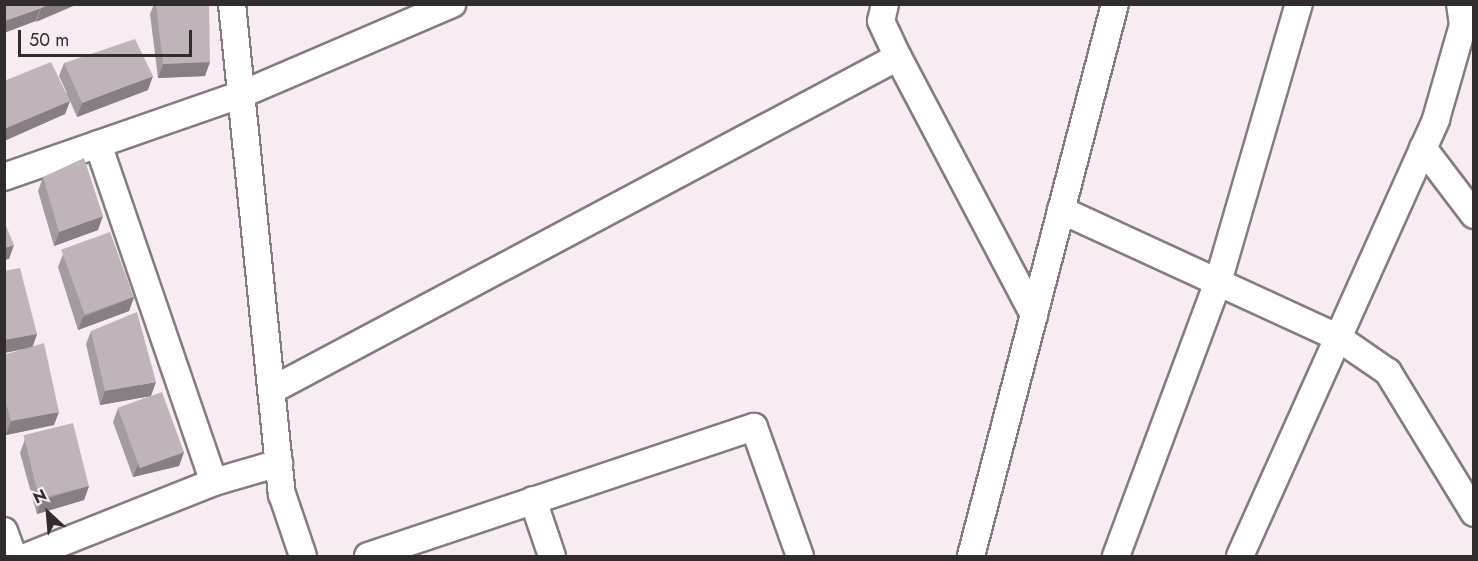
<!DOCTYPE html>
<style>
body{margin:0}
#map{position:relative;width:1478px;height:561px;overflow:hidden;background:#f7ecf2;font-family:Jost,sans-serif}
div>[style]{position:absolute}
.roads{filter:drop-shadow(2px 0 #857b81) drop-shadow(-2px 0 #857b81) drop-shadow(0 2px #857b81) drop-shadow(0 -2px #857b81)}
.minor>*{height:26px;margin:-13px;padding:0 13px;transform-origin:13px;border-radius:13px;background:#fff}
.wall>*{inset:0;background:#a49ba0}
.shaded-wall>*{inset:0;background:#867e82}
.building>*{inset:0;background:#bfb4ba;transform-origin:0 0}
span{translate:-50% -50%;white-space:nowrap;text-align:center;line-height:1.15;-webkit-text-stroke:5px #f7ecf2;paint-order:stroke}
.frame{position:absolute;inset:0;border:6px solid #312d2f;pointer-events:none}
.north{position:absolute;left:18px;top:483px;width:60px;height:60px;-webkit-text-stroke:4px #f7ecf2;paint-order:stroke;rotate:334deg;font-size:16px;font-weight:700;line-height:24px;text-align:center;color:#312d2f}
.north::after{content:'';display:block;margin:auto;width:21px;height:27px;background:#312d2f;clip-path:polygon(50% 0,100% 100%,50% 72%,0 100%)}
.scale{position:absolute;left:18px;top:30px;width:174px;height:27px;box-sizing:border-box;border:3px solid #312d2f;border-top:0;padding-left:8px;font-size:18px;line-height:21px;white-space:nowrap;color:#312d2f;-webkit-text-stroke:4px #f7ecf2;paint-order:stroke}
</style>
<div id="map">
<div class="roads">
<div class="minor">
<div style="left:232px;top:4px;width:493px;rotate:84.2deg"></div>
<div style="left:282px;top:494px;width:65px;rotate:71.3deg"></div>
<div style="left:885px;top:4px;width:17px;rotate:103deg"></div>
<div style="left:881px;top:21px;width:40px;rotate:65deg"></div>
<div style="left:98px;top:144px;width:357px;rotate:71.1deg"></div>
<div style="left:1423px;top:148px;width:84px;rotate:52.7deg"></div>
<div style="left:4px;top:177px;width:250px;rotate:-19.2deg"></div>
<div style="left:240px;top:95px;width:231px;rotate:-23.2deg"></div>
<div style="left:1061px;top:210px;width:304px;rotate:24.7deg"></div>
<div style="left:1337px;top:337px;width:62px;rotate:34.5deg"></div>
<div style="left:1388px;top:372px;width:165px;rotate:58.6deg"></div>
<div style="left:272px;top:390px;width:709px;rotate:-28.01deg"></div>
<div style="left:898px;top:57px;width:292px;rotate:62.2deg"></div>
<div style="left:533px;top:500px;width:59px;rotate:71.3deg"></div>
<div style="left:4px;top:531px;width:27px;rotate:70deg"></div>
<div style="left:28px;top:556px;width:200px;rotate:-21.7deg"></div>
<div style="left:214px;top:482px;width:68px;rotate:-16.3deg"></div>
<div style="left:368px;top:556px;width:407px;rotate:-18.5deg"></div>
<div style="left:754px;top:427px;width:137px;rotate:70.4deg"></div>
<div style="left:971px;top:556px;width:570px;rotate:-75.38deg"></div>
<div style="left:1116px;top:556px;width:292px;rotate:-69.6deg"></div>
<div style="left:1218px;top:282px;width:290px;rotate:-73.8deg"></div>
<div style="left:1240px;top:556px;width:479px;rotate:-65.8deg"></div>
<div style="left:1436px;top:119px;width:98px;rotate:-74deg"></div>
<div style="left:1463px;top:25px;width:21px;rotate:-98deg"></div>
</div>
</div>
<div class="wall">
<div style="clip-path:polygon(154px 4px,209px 4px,205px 76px,158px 78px,150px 14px)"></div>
<div style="clip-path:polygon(64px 63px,148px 90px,77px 117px,70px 101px,65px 114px,4px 141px,4px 81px,67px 93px,59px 76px)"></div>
<div style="clip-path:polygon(43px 177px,98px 230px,54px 246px,38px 191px)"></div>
<div style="clip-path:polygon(63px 254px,134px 297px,129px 311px,78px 330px,58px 267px)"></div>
<div style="clip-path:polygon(4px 271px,37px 334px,33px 346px,54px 425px,6px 435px,4px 430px,4px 355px,25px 349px,4px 353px)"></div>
<div style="clip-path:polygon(91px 331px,151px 396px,184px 452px,179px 466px,133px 477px,113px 422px,118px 408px,151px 396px,100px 405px,86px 344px)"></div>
<div style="clip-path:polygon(25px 439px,89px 486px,84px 500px,37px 514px,20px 453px)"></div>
</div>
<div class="shaded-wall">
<div style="clip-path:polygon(49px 4px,78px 4px,36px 22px,41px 8px)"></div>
<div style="clip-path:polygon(41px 8px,36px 21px,4px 33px,4px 21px)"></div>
<div style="clip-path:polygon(210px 62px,205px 76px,158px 78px,163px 64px)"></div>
<div style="clip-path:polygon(153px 76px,148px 90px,77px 117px,82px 103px)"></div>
<div style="clip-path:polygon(70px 101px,65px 114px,4px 141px,4px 129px)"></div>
<div style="clip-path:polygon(103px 216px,98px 230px,54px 246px,59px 232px)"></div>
<div style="clip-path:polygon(14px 245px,9px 259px,4px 260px,4px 248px)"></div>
<div style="clip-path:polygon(134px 297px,129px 311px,78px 330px,83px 317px)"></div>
<div style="clip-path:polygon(37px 334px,32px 347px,4px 353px,4px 340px)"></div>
<div style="clip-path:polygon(156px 382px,151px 396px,100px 405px,105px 391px)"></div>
<div style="clip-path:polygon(59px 412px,54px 425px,6px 435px,11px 421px)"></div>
<div style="clip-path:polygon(184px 452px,179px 466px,133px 477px,138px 464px)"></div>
<div style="clip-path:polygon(89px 486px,84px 500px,37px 514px,42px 500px)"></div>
</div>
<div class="building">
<div style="clip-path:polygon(4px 4px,39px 4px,41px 8px,4px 21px)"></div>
<div style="clip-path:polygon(40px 4px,49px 4px,41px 8px)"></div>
<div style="clip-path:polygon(156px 4px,209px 4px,210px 62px,163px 64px)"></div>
<div style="clip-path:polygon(135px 39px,153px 76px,82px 103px,64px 63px)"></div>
<div style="clip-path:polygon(51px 62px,70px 101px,4px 129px,4px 81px)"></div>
<div style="clip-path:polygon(84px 158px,103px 216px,59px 232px,43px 177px)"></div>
<div style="clip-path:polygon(4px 221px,14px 245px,4px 248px)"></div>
<div style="left:110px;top:232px;width:69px;height:52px;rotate:70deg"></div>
<div style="clip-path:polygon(20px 268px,37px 334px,4px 340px,4px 271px)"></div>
<div style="clip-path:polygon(137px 312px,156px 382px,105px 391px,91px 331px)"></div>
<div style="clip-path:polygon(44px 343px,59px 412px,11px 421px,4px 396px,4px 355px)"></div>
<div style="left:162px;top:392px;width:64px;height:47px;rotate:70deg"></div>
<div style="left:73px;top:423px;width:65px;height:51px;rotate:76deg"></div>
</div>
<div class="frame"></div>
<div class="north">N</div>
<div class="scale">50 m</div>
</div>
